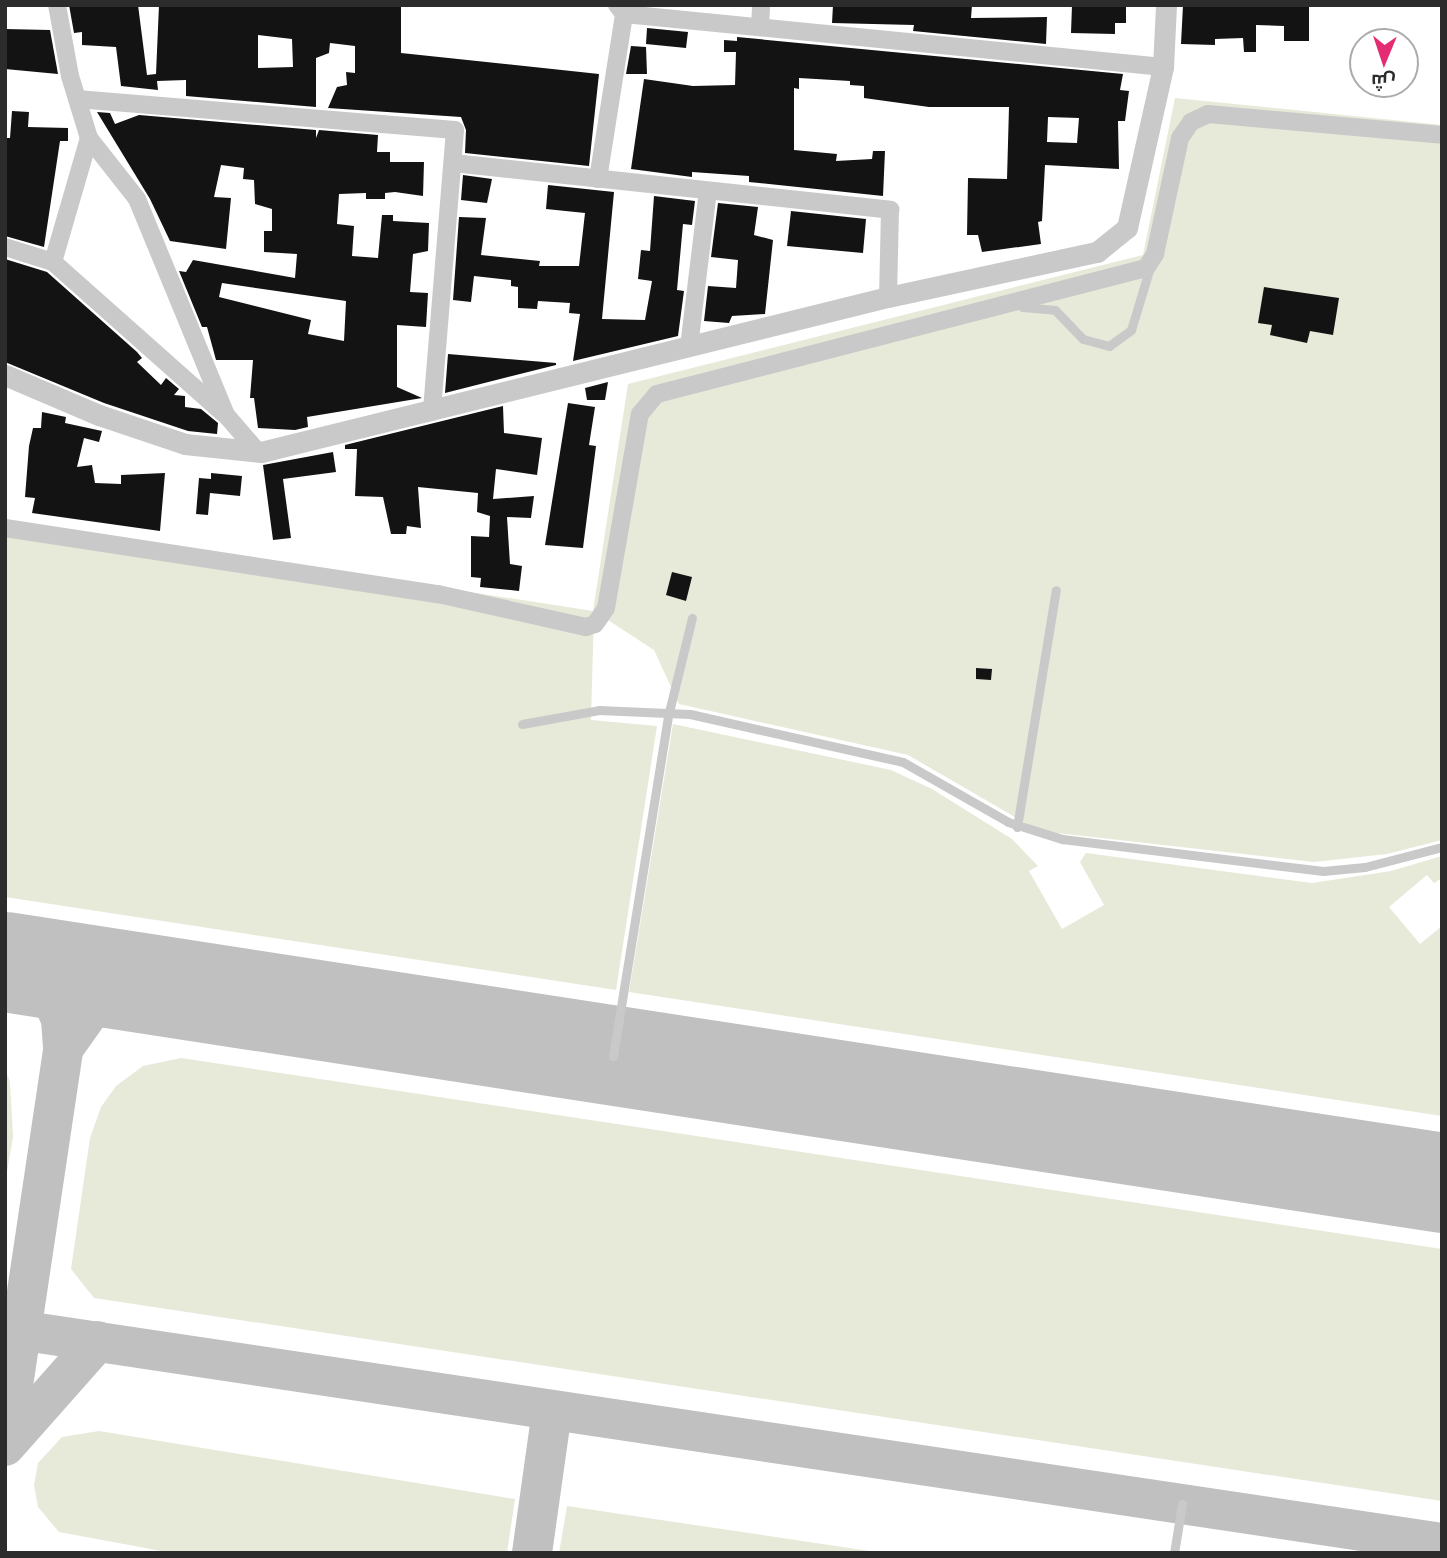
<!DOCTYPE html>
<html>
<head>
<meta charset="utf-8">
<style>
  body { margin:0 }
  #map { position:relative; width:1447px; height:1558px; overflow:hidden; background:#fff; font-family:"PT Sans Narrow",Cairo,sans-serif }
  div>[style] { position:absolute }
  [style*='--x'] { left:calc(var(--x)*1px); top:calc(var(--y)*1px); width:calc(var(--w)*1px); rotate:calc(var(--a)*1deg) }
  .green>* { inset:0; background:#e7ead9 }
  .taxiway>* { height:40px; margin:-20px; padding:0 20px; transform-origin:20px; border-radius:20px; background:#c0c0c0 }
  .runway>* { height:100px; margin:-50px; padding:0 50px; transform-origin:50px; border-radius:50px; background:#c0c0c0 }
  .building>* { inset:0; background:#131313 }
  .service>* { height:9px; margin:-4.5px; padding:0 4.5px; transform-origin:4.5px; border-radius:4.5px; background:#c9c9c9 }
  .minor>* { height:18px; margin:-9px; padding:0 9px; transform-origin:9px; border-radius:9px; background:#c9c9c9 }
  .tertiary>* { height:21px; margin:-10.5px; padding:0 10.5px; transform-origin:10.5px; border-radius:10.5px; background:#c9c9c9 }
  span { translate:-50% -50%; white-space:nowrap; text-align:center; line-height:1.15; -webkit-text-stroke:7px #fff; paint-order:stroke }
  .frame { position:absolute; inset:0; border:7px solid #2c2c2c; pointer-events:none }
  .north { position:absolute; left:1349px; top:28px; width:70px; height:70px; box-sizing:border-box; background:#fff; border:2px solid #ababab; border-radius:50%; rotate:182deg; font-size:19px; font-weight:700; line-height:28px; text-align:center; color:#2c2c2c }
  .north::after { content:''; display:block; margin:auto; width:24px; height:32px; background:#e42c72; clip-path:polygon(50% 0,100% 100%,50% 72%,0 100%) }
</style>
</head>
<body>
<div id="map">
  <div class="green">
    <div style="clip-path:polygon(1175px 98px,1442px 125px,1442px 840px,1387px 854px,1314px 862px,1039px 831px,908px 755px,679px 704px,654px 650px,594px 611px,591px 720px,657px 726px,616px 990px,5px 897px,5px 520px,593px 611px,628px 384px,1143px 255px)"></div>
    <div style="clip-path:polygon(673px 724px,891px 770px,932px 789px,1012px 839px,1038px 866px,1029px 871px,1062px 929px,1104px 905px,1080px 862px,1086px 853px,1312px 883px,1391px 871px,1442px 856px,1442px 878px,1434px 883px,1427px 875px,1389px 907px,1420px 944px,1442px 926px,1442px 1116px,629px 992px)"></div>
    <div style="clip-path:polygon(181px 1058px,1442px 1249px,1442px 1501px,94px 1298px,71px 1269px,90px 1138px,101px 1107px,116px 1086px,143px 1066px)"></div>
    <div style="clip-path:polygon(5px 1069px,10px 1082px,13px 1137px,5px 1183px)"></div>
    <div style="clip-path:polygon(99px 1431px,515px 1499px,507px 1553px,172px 1553px,59px 1532px,38px 1507px,34px 1485px,38px 1463px,62px 1437px)"></div>
    <div style="clip-path:polygon(567px 1506px,883px 1553px,559px 1553px)"></div>
  </div>
  <div class="taxiway">
    <div style="--x:18;--y:964;--w:51;--a:46.6"></div>
    <div style="--x:53;--y:1001;--w:20;--a:66"></div>
    <div style="--x:61;--y:1019;--w:30;--a:86"></div>
    <div style="--x:5;--y:1328;--w:1453;--a:8.51"></div>
    <div style="--x:5;--y:1439;--w:394;--a:-81.5"></div>
    <div style="--x:63;--y:1049;--w:54;--a:-54.8"></div>
    <div style="--x:94;--y:1005;--w:52;--a:-25.1"></div>
    <div style="--x:5;--y:1446;--w:140;--a:-48.5"></div>
    <div style="--x:532;--y:1553;--w:144;--a:-82"></div>
  </div>
  <div class="runway">
    <div style="--x:5;--y:962;--w:1454;--a:8.74"></div>
  </div>
  <div class="building">
    <div style="clip-path:polygon(evenodd,69px 5px,138px 5px,147px 75px,156px 74px,159px 5px,401px 5px,401px 53px,599px 74px,589px 166px,465px 153px,466px 130px,461px 117px,328px 108px,337px 87px,347px 85px,346px 72px,355px 73px,355px 46px,330px 43px,329px 53px,316px 58px,316px 107px,186px 96px,186px 80px,157px 81px,158px 90px,121px 86px,116px 47px,82px 45px,82px 32px,74px 33px,69px 5px,258px 35px,292px 39px,293px 67px,258px 68px,258px 35px)"></div>
    <div style="clip-path:polygon(833px 5px,972px 5px,971px 18px,1047px 17px,1046px 44px,913px 31px,914px 25px,832px 23px)"></div>
    <div style="clip-path:polygon(1072px 5px,1126px 5px,1126px 23px,1115px 23px,1115px 34px,1071px 33px)"></div>
    <div style="clip-path:polygon(1183px 5px,1309px 5px,1309px 41px,1284px 41px,1284px 26px,1256px 25px,1256px 52px,1244px 52px,1243px 38px,1215px 39px,1215px 45px,1181px 44px)"></div>
    <div style="clip-path:polygon(647px 28px,688px 32px,686px 48px,646px 44px)"></div>
    <div style="clip-path:polygon(5px 29px,50px 30px,58px 74px,5px 69px)"></div>
    <div style="clip-path:polygon(evenodd,737px 37px,1123px 74px,1120px 90px,1129px 91px,1125px 121px,1118px 121px,1119px 169px,1045px 165px,1042px 221px,1038px 222px,1041px 244px,982px 252px,978px 235px,967px 235px,968px 178px,1007px 179px,1009px 107px,929px 107px,864px 98px,864px 86px,850px 85px,850px 81px,799px 78px,799px 89px,794px 88px,794px 150px,837px 154px,836px 161px,872px 159px,873px 151px,885px 151px,883px 196px,749px 182px,749px 176px,692px 172px,692px 177px,631px 169px,644px 79px,693px 86px,735px 85px,736px 52px,724px 52px,724px 40px,737px 41px,737px 37px,1048px 117px,1079px 118px,1077px 143px,1047px 142px,1048px 117px)"></div>
    <div style="clip-path:polygon(631px 46px,646px 47px,647px 74px,626px 74px)"></div>
    <div style="clip-path:polygon(12px 111px,29px 112px,28px 127px,68px 128px,68px 141px,60px 141px,44px 247px,5px 236px,5px 138px,10px 138px)"></div>
    <div style="clip-path:polygon(evenodd,97px 112px,110px 113px,115px 124px,139px 115px,316px 130px,316px 138px,319px 130px,378px 135px,377px 152px,390px 152px,390px 162px,424px 162px,423px 196px,395px 192px,385px 193px,385px 199px,366px 199px,366px 193px,339px 194px,337px 224px,354px 226px,352px 256px,378px 258px,382px 215px,393px 215px,393px 221px,429px 223px,428px 251px,413px 254px,410px 292px,428px 293px,426px 327px,397px 325px,397px 387px,422px 398px,307px 417px,308px 427px,295px 430px,258px 428px,254px 398px,250px 398px,253px 360px,216px 360px,207px 327px,202px 327px,179px 271px,186px 272px,193px 260px,295px 278px,297px 254px,264px 252px,264px 231px,272px 231px,272px 209px,255px 204px,254px 180px,243px 179px,244px 168px,221px 165px,214px 197px,231px 198px,226px 249px,170px 241px,150px 199px,97px 112px,222px 283px,346px 301px,344px 341px,308px 334px,311px 320px,219px 297px,222px 283px)"></div>
    <div style="clip-path:polygon(463px 175px,492px 179px,487px 203px,461px 200px)"></div>
    <div style="clip-path:polygon(548px 185px,614px 192px,602px 319px,645px 320px,652px 281px,638px 279px,641px 250px,650px 251px,654px 196px,695px 201px,692px 225px,683px 224px,677px 290px,684px 291px,678px 336px,573px 361px,580px 314px,569px 313px,570px 303px,538px 301px,537px 309px,518px 308px,518px 287px,511px 286px,511px 280px,474px 276px,471px 302px,453px 300px,459px 217px,486px 218px,481px 255px,540px 261px,539px 266px,579px 266px,585px 213px,546px 209px)"></div>
    <div style="clip-path:polygon(718px 203px,758px 207px,754px 235px,773px 240px,765px 314px,732px 316px,729px 323px,704px 321px,708px 286px,736px 288px,738px 260px,711px 257px)"></div>
    <div style="clip-path:polygon(791px 211px,866px 219px,863px 253px,787px 246px)"></div>
    <div style="clip-path:polygon(5px 259px,47px 272px,137px 352px,142px 358px,137px 362px,161px 385px,166px 378px,179px 389px,174px 395px,185px 396px,185px 407px,201px 409px,218px 423px,217px 434px,188px 431px,104px 403px,5px 362px)"></div>
    <div style="clip-path:polygon(1264px 287px,1339px 298px,1333px 335px,1310px 331px,1307px 343px,1270px 335px,1272px 325px,1258px 323px)"></div>
    <div style="clip-path:polygon(448px 354px,556px 363px,556px 365px,445px 393px)"></div>
    <div style="clip-path:polygon(608px 382px,605px 400px,587px 400px,585px 388px)"></div>
    <div style="clip-path:polygon(568px 403px,595px 407px,589px 445px,596px 446px,583px 548px,545px 545px)"></div>
    <div style="clip-path:polygon(503px 406px,504px 433px,542px 438px,537px 475px,496px 469px,493px 499px,534px 496px,531px 518px,507px 517px,510px 564px,522px 566px,519px 591px,480px 587px,481px 578px,471px 577px,471px 536px,489px 537px,490px 516px,477px 512px,478px 493px,418px 487px,421px 528px,407px 526px,406px 534px,391px 534px,383px 497px,355px 496px,357px 449px,345px 449px,345px 445px)"></div>
    <div style="clip-path:polygon(42px 412px,66px 417px,65px 423px,102px 431px,99px 442px,84px 438px,77px 467px,92px 465px,95px 483px,121px 484px,121px 475px,165px 473px,160px 531px,32px 513px,35px 498px,25px 497px,29px 446px,33px 428px,41px 428px)"></div>
    <div style="clip-path:polygon(333px 452px,336px 472px,283px 479px,291px 538px,273px 540px,263px 465px)"></div>
    <div style="clip-path:polygon(211px 473px,242px 476px,240px 496px,210px 493px,208px 515px,196px 514px,199px 478px,211px 479px)"></div>
    <div style="clip-path:polygon(672px 572px,692px 577px,686px 601px,666px 595px)"></div>
    <div style="clip-path:polygon(976px 668px,992px 669px,991px 680px,976px 679px)"></div>
  </div>
  <div class="service">
    <div style="--x:1022;--y:307;--w:33;--a:5"></div>
    <div style="--x:1055;--y:310;--w:40;--a:46"></div>
    <div style="--x:1083;--y:339;--w:27;--a:15"></div>
    <div style="--x:1109;--y:346;--w:27;--a:-36"></div>
    <div style="--x:1131;--y:330;--w:66;--a:-73.2"></div>
    <div style="--x:522;--y:724;--w:78;--a:-10.3"></div>
    <div style="--x:599;--y:710;--w:91;--a:2.5"></div>
    <div style="--x:690;--y:714;--w:218;--a:12.7"></div>
    <div style="--x:903;--y:762;--w:121;--a:29.7"></div>
    <div style="--x:1008;--y:822;--w:57;--a:17.5"></div>
    <div style="--x:1062;--y:839;--w:263;--a:7"></div>
    <div style="--x:1323;--y:871;--w:42;--a:-5.4"></div>
    <div style="--x:1365;--y:867;--w:80;--a:-14.6"></div>
    <div style="--x:1017;--y:827;--w:240;--a:-80.7"></div>
    <div style="--x:613;--y:1056;--w:349;--a:-80.8"></div>
    <div style="--x:669;--y:712;--w:97;--a:-76.3"></div>
    <div style="--x:1174;--y:1553;--w:50;--a:-80.7"></div>
  </div>
  <div class="minor">
    <div style="--x:57;--y:5;--w:72;--a:79.6"></div>
    <div style="--x:70;--y:76;--w:65;--a:73"></div>
    <div style="--x:89;--y:138;--w:78;--a:51.8"></div>
    <div style="--x:137;--y:199;--w:234;--a:67.6"></div>
    <div style="--x:226;--y:415;--w:49;--a:49.1"></div>
    <div style="--x:617;--y:5;--w:11;--a:52"></div>
    <div style="--x:624;--y:14;--w:542;--a:5.62"></div>
    <div style="--x:760;--y:27;--w:22;--a:-87"></div>
    <div style="--x:77;--y:99;--w:379;--a:4.7"></div>
    <div style="--x:455;--y:130;--w:283;--a:94.7"></div>
    <div style="--x:453;--y:163;--w:440;--a:6.1"></div>
    <div style="--x:890;--y:210;--w:87;--a:91.3"></div>
    <div style="--x:598;--y:179;--w:167;--a:-81"></div>
    <div style="--x:5;--y:247;--w:50;--a:17.4"></div>
    <div style="--x:53;--y:262;--w:227;--a:41.6"></div>
    <div style="--x:53;--y:262;--w:129;--a:-73.8"></div>
    <div style="--x:689;--y:347;--w:157;--a:-83.1"></div>
    <div style="--x:5;--y:528;--w:438;--a:8.7"></div>
    <div style="--x:438;--y:594;--w:152;--a:12.6"></div>
    <div style="--x:586;--y:627;--w:9;--a:-18"></div>
    <div style="--x:595;--y:624;--w:19;--a:-55"></div>
    <div style="--x:606;--y:608;--w:197;--a:-80.1"></div>
    <div style="--x:640;--y:414;--w:26;--a:-50"></div>
    <div style="--x:657;--y:394;--w:505;--a:-14.45"></div>
    <div style="--x:1146;--y:268;--w:17;--a:-57"></div>
    <div style="--x:1155;--y:254;--w:119;--a:-77.8"></div>
    <div style="--x:1180;--y:138;--w:19;--a:-55"></div>
    <div style="--x:1191;--y:122;--w:19;--a:-25"></div>
    <div style="--x:1208;--y:114;--w:235;--a:5.1"></div>
  </div>
  <div class="tertiary">
    <div style="--x:5;--y:375;--w:102;--a:23.1"></div>
    <div style="--x:99;--y:415;--w:91;--a:18.6"></div>
    <div style="--x:185;--y:444;--w:76;--a:6"></div>
    <div style="--x:261;--y:452;--w:646;--a:-13.89"></div>
    <div style="--x:888;--y:297;--w:214;--a:-12.2"></div>
    <div style="--x:1097;--y:252;--w:38;--a:-39"></div>
    <div style="--x:1127;--y:228;--w:165;--a:-77.4"></div>
    <div style="--x:1163;--y:67;--w:62;--a:-87.2"></div>
  </div>
  <div class="frame"></div>
  <div class="north">ش</div>
</div>
</body>
</html>
